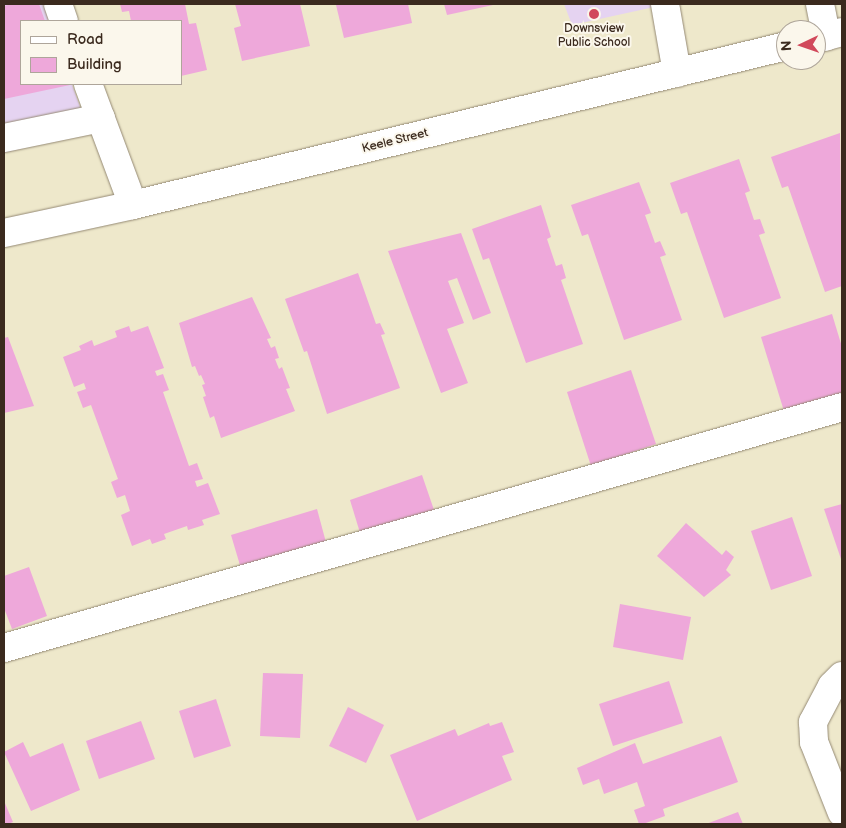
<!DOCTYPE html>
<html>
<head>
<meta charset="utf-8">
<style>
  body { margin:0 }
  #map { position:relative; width:846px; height:828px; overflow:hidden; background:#eee8cb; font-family:"Balsamiq Sans",sans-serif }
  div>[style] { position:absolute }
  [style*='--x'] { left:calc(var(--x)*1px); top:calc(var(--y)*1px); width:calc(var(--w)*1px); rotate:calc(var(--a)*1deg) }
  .built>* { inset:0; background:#e5d3f1 }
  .building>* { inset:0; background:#eea8da }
  .roads { filter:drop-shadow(0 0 1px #948974) drop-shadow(0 0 1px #948974) }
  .minor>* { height:28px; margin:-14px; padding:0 14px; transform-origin:14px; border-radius:14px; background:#fff }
  .major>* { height:28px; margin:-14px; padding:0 14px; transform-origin:14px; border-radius:14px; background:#fff }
  .dots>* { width:14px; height:14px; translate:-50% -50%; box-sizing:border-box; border:2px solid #fbf7ec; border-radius:50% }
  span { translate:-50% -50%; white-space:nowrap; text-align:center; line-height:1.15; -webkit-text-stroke:4px #fbf7ec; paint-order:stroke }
  .poi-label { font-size:12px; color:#3b2a1e }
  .street-label { font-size:12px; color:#3b2a1e }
  .frame { position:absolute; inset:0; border:5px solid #3b2a1e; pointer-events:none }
  .legend { position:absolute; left:20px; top:20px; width:162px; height:65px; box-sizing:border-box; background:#fbf7ec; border:1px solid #aea59a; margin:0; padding:6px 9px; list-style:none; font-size:15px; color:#3b2a1e }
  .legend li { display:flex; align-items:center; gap:10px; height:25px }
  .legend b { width:25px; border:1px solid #aea59a }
  .north { position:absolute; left:776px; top:20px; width:50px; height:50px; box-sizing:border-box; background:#fbf7ec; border:1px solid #aea59a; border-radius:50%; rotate:267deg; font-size:14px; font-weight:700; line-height:20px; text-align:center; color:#3b2a1e }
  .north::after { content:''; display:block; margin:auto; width:18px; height:22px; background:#d1495b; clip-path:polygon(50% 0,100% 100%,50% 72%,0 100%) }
</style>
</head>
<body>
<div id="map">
  <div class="built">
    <div style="clip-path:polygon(4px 4px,43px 4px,49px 21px,21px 21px,21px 84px,72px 84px,89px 132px,4px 153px)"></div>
    <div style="clip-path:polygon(564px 4px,668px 4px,572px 25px)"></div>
  </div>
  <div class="building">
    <div style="clip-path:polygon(12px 4px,39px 4px,45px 21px,21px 21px,21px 84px,70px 85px,4px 99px,4px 6px)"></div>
    <div style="clip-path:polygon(120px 4px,185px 4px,189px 24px,196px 23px,207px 70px,181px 76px,181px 21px,131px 21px,129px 11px,122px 12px)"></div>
    <div style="clip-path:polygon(235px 4px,300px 4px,310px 46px,242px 61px,234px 28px,241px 26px)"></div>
    <div style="clip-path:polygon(408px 4px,412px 23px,344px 38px,336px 5px)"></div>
    <div style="clip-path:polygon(444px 4px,493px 4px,493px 5px,447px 15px)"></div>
    <div style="clip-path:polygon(840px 133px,842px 286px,825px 292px,788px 186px,782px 188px,771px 157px)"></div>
    <div style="clip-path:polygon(739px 159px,750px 191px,745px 193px,754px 220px,760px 219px,765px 233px,759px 235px,781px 298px,724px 318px,687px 212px,681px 214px,670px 183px)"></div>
    <div style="clip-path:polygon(639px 182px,651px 213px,645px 215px,655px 243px,660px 241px,666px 255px,660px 257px,682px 320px,624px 340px,588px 234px,582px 236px,571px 205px)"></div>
    <div style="clip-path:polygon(541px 205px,551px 237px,547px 239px,556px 266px,562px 264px,566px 278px,561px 280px,583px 344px,526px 363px,489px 258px,483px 260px,472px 229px)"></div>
    <div style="clip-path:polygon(461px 233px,491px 313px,473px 320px,457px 278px,448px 281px,464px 323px,447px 329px,468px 383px,441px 393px,388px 251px)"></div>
    <div style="clip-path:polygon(358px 273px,376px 324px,380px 323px,385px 334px,381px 335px,400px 388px,327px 414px,307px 351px,304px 352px,285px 299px)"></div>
    <div style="clip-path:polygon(252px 297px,271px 338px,267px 339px,271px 348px,275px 346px,279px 358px,275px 359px,279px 369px,282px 367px,290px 388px,286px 389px,295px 411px,221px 438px,214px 416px,210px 418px,203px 397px,206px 396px,202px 385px,205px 384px,201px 375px,199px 376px,195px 366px,192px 367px,179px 323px)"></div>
    <div style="clip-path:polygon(832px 314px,842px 347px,842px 393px,784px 411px,761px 337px)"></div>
    <div style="clip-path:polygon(129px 326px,131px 332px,148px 326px,164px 368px,155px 371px,157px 376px,163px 374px,169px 390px,163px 392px,189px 466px,197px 463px,203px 479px,195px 481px,197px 487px,208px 483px,220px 514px,202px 520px,204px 525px,188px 530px,187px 526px,164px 534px,166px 539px,152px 544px,150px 539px,132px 546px,121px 515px,130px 511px,125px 495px,117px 498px,111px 482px,118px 479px,91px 405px,83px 408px,77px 392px,86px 389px,84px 383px,74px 387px,63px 357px,81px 350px,79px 346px,92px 340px,94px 346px,117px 337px,115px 331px)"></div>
    <div style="clip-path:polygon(8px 337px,34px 406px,4px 413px,4px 338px)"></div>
    <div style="clip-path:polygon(631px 370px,656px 444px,591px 466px,567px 392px)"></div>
    <div style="clip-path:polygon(422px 475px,434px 510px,361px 536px,350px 500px)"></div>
    <div style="clip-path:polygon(842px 504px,842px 562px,824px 509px)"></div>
    <div style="clip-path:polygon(317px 509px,327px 546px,242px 572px,231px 535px)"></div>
    <div style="clip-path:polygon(792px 517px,812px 576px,771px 590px,751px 531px)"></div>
    <div style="clip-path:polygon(686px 523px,722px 555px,726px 550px,734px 557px,726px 570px,731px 575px,704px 597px,657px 556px)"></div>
    <div style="clip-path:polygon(29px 567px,47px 616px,12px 629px,4px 608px,4px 576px)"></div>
    <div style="clip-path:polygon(620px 604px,691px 617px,683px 660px,613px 647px)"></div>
    <div style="clip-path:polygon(263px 673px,303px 674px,300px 738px,260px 736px)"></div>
    <div style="clip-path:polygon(669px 681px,683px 723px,613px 746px,599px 704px)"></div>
    <div style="clip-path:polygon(216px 699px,231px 746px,194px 758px,179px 711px)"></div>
    <div style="clip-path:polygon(348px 707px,384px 725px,366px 763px,329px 746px)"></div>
    <div style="clip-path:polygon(141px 721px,155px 759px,99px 779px,86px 741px)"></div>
    <div style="clip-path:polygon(502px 722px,514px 752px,502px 756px,512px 780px,417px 821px,390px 755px,455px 729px,458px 736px,489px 723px,490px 726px)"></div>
    <div style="clip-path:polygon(721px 736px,738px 782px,663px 809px,665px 816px,643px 824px,639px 824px,634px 810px,645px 806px,637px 782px,604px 794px,599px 779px,583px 785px,577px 768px,635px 743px,643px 764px)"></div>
    <div style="clip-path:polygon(23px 742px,30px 757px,63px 743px,80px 790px,31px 811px,4px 752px)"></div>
    <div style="clip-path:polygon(4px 801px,13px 822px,8px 824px,4px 824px)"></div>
    <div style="clip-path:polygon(738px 812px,743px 824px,706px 824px)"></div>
  </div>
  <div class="roads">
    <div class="minor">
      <div style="--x:58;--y:4;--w:18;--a:71"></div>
      <div style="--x:665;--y:4;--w:70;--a:80.1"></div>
      <div style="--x:820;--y:4;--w:33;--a:79"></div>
      <div style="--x:88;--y:84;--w:129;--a:69.6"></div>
      <div style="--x:4;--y:138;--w:99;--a:-11.7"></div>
      <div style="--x:4;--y:648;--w:872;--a:-16.04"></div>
      <div style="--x:842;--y:676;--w:14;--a:135"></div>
      <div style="--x:832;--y:686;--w:41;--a:117.8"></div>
      <div style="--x:813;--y:722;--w:20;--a:87"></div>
      <div style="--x:814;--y:742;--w:76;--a:68.5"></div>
    </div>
    <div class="major">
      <div style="--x:816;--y:39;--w:27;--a:-15"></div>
      <div style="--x:4;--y:233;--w:132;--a:-12.2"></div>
      <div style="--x:133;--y:205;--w:672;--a:-13.68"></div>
    </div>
  </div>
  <div class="dots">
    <div style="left:594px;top:14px;background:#d1495b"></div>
  </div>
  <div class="poi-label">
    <span style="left:594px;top:36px">Downsview<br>Public School</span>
  </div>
  <div class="street-label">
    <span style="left:395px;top:141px;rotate:-14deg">Keele Street</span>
  </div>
  <div class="frame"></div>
  <ul class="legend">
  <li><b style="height:6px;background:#fff"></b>Road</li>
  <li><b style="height:14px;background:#eea8da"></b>Building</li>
  </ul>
  <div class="north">N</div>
</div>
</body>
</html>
